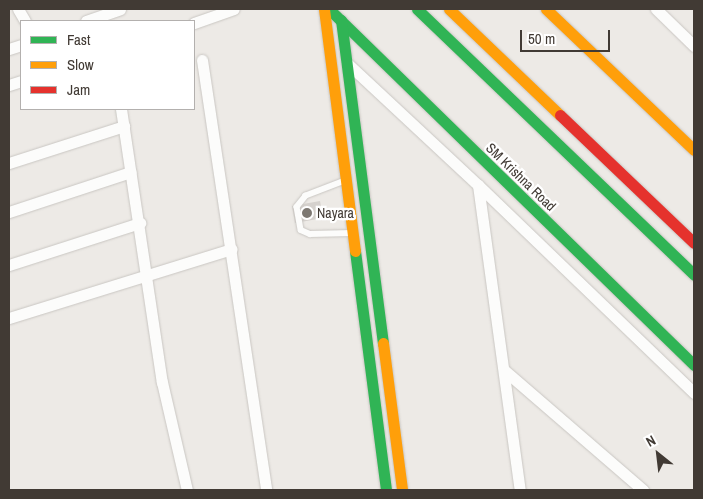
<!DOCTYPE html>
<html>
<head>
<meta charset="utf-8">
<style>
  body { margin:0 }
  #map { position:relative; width:703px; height:499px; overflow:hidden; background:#edeae6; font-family:"Archivo Narrow",sans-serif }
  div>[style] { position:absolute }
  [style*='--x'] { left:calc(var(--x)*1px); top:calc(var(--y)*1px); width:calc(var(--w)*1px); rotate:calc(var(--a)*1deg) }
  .building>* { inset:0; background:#d5d1cd }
  .roads { filter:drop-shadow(0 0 1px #c9c6c2) drop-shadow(0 0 1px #c9c6c2) }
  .lane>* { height:5.5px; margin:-2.75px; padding:0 2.75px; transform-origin:2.75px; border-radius:2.75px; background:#fcfcfb }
  .street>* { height:11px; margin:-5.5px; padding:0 5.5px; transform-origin:5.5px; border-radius:5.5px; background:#fcfcfb }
  .fast>* { height:11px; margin:-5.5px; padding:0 5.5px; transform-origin:5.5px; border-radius:5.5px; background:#30b455 }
  .slow>* { height:11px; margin:-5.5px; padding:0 5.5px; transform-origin:5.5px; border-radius:5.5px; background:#ff9f0a }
  .jam>* { height:11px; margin:-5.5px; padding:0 5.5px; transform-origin:5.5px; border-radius:5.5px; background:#e5322d }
  .dots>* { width:14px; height:14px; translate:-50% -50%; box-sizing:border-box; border:2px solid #fff; border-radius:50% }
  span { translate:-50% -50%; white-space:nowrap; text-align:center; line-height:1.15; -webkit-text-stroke:4.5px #fff; paint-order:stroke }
  .street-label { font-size:14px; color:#413a34 }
  .poi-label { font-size:14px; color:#413a34 }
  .left { translate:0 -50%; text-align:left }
  .frame { position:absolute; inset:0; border:10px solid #413a34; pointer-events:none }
  .legend { position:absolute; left:20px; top:20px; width:175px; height:90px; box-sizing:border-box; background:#fff; border:1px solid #b3b0ae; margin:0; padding:6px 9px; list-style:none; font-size:15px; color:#413a34 }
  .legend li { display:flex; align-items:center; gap:10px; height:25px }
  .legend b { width:25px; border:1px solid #b3b0ae }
  .north { position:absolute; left:633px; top:429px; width:50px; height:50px; -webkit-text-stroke:4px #fff; paint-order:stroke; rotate:331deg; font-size:14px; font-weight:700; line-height:20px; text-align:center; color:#413a34 }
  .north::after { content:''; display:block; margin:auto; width:18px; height:22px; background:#413a34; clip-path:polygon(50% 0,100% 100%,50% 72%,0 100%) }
  .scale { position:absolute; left:520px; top:30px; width:90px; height:22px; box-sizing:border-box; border:2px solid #413a34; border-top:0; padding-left:6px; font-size:15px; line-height:18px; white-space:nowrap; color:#413a34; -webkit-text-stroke:4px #fff; paint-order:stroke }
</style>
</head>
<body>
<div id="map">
  <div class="building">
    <div style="clip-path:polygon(320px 201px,323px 218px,295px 223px,292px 206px)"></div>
  </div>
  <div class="roads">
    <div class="lane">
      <div style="--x:345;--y:181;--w:42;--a:159"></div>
      <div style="--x:306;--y:196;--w:14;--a:129"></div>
      <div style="--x:297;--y:207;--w:23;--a:80"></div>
      <div style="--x:301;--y:230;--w:10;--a:24"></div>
      <div style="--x:310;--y:234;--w:42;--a:-1.4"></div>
    </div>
    <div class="street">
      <div style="--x:18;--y:9;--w:14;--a:60"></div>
      <div style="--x:656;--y:9;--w:53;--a:44.2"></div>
      <div style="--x:86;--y:21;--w:36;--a:-19"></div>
      <div style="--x:194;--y:23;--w:42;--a:-19.3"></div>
      <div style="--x:9;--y:49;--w:13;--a:-18"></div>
      <div style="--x:202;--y:60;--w:435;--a:81.5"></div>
      <div style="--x:347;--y:63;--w:179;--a:43"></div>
      <div style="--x:478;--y:185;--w:308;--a:82.2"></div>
      <div style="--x:9;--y:85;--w:13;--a:-18"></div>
      <div style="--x:121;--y:109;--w:276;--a:81.5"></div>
      <div style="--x:162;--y:382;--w:111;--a:77"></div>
      <div style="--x:9;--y:163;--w:121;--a:-17.8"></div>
      <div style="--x:478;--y:185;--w:300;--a:43.9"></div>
      <div style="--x:9;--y:212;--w:128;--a:-18.2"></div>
      <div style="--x:9;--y:265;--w:138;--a:-17.8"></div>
      <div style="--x:9;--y:318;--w:233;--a:-17.2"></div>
      <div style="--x:504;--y:370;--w:184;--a:40.8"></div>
    </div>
    <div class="fast">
      <div style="--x:329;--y:9;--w:510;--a:44.28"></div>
      <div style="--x:417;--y:9;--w:384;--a:43.8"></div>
      <div style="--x:341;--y:20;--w:326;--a:82.6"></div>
      <div style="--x:355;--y:251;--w:241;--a:82.6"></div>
    </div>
    <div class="slow">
      <div style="--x:324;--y:9;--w:244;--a:82.7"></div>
      <div style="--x:449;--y:9;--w:153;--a:43.7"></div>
      <div style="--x:546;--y:9;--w:204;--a:43.6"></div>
      <div style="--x:383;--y:343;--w:148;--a:82.6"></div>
    </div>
    <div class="jam">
      <div style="--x:560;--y:115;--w:185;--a:43.7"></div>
    </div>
  </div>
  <div class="dots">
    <div style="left:307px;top:213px;background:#7d7872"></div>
  </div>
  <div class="street-label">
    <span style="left:521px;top:177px;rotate:44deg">SM Krishna Road</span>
  </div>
  <div class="poi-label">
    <span class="left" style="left:317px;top:213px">Nayara</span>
  </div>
  <div class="frame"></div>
  <ul class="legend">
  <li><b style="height:6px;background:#30b455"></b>Fast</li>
  <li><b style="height:6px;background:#ff9f0a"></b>Slow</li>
  <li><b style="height:6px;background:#e5322d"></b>Jam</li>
  </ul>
  <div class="north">N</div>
  <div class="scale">50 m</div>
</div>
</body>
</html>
